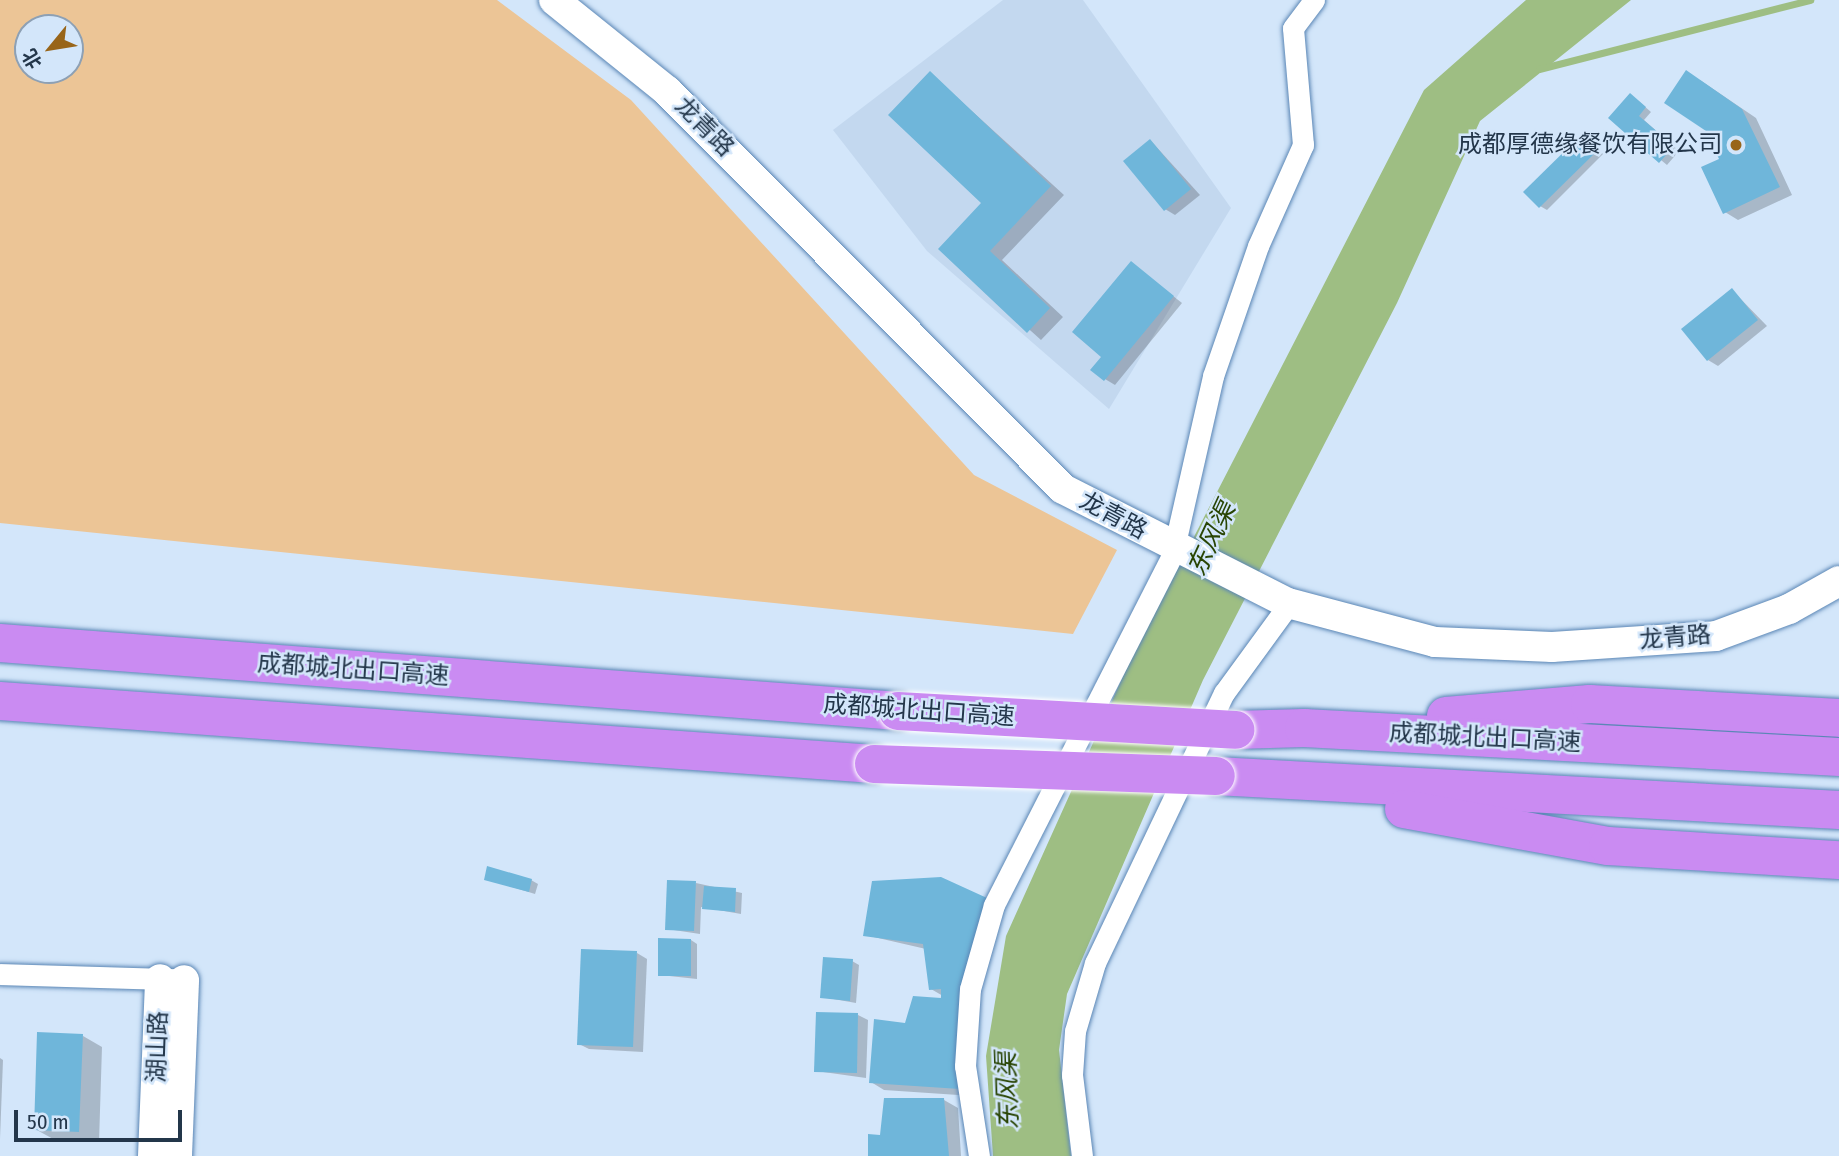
<!DOCTYPE html>
<html>
<head>
<meta charset="utf-8">
<style>
  body { margin:0 }
  #map { position:relative; width:1839px; height:1156px; overflow:hidden; background:#d3e6fa; font-family:"Fira Sans Condensed","Noto Sans SC",sans-serif }
  div>[style] { position:absolute }
  [style*='--x'] { left:calc(var(--x)*1px); top:calc(var(--y)*1px); width:calc(var(--w)*1px); rotate:calc(var(--a)*1deg) }
  .built>* { inset:0; background:#c3d8ef }
  .green>* { inset:0; background:#ecc596 }
  .water>* { inset:0; background:#9ebe83 }
  .shadow>* { inset:0; background:#0003 }
  .stream>* { height:7px; margin:-3.5px; padding:0 3.5px; transform-origin:3.5px; border-radius:3.5px; background:#9ebe83 }
  .building>* { inset:0; background:#6fb6da }
  .roads { filter:drop-shadow(0 0 2px #5a86b5) drop-shadow(0 0 2px #5a86b5) }
  .street>* { height:21px; margin:-10.5px; padding:0 10.5px; transform-origin:10.5px; border-radius:10.5px; background:#fff }
  .secondary>* { height:30px; margin:-15px; padding:0 15px; transform-origin:15px; border-radius:15px; background:#fff }
  .highway>* { height:38px; margin:-19px; padding:0 19px; transform-origin:19px; border-radius:19px; background:#ca8bf2 }
  .bridges { filter:drop-shadow(0 0 2px #fff) drop-shadow(0 0 2px #fff) }
  .highway-bridge>* { height:38px; margin:-19px; padding:0 19px; transform-origin:19px; border-radius:19px; background:#ca8bf2 }
  .dots>* { width:19px; height:19px; translate:-50% -50%; box-sizing:border-box; border:4px solid #d3e6fa; border-radius:50% }
  span { translate:-50% -50%; white-space:nowrap; text-align:center; line-height:1.15; -webkit-text-stroke:5px #d3e6fa; paint-order:stroke }
  .street-label { font-size:24px; color:#23364a }
  .poi-label { font-size:24px; color:#23364a }
  .right { translate:-100% -50%; text-align:right }
  .water-label { font-size:26px; color:#294504; font-style:italic }
  .north { position:absolute; left:14px; top:14px; width:70px; height:70px; box-sizing:border-box; background:#d3e6fa; border:2px solid #8da0b4; border-radius:50%; rotate:240deg; font-size:19px; font-weight:700; line-height:28px; text-align:center; color:#23364a }
  .north::after { content:''; display:block; margin:auto; width:24px; height:32px; background:#986519; clip-path:polygon(50% 0,100% 100%,50% 72%,0 100%) }
  .scale { position:absolute; left:14px; top:1110px; width:168px; height:32px; box-sizing:border-box; border:4px solid #23364a; border-top:0; padding-left:9px; font-size:21px; line-height:24px; white-space:nowrap; color:#23364a; -webkit-text-stroke:5px #d3e6fa; paint-order:stroke }
</style>
</head>
<body>
<div id="map">
  <div class="built">
    <div style="clip-path:polygon(1003px 0,1083px 0,1231px 208px,1109px 409px,927px 251px,833px 130px)"></div>
  </div>
  <div class="green">
    <div style="clip-path:polygon(evenodd,0 0,497px 0,631px 100px,974px 475px,1117px 550px,1073px 634px,0 523px,0 0,28px 28px,70px 28px,70px 70px,28px 70px,28px 28px)"></div>
  </div>
  <div class="water">
    <div style="clip-path:polygon(1526px 0,1631px 0,1480px 121px,1397px 303px,1203px 680px,1067px 994px,1059px 1050px,1071px 1156px,993px 1156px,986px 1056px,1006px 936px,1129px 663px,1424px 90px)"></div>
  </div>
  <div class="shadow">
    <div style="clip-path:polygon(930px 73px,1064px 195px,1002px 260px,1063px 317px,1041px 340px,940px 249px,984px 203px)"></div>
    <div style="clip-path:polygon(1700px 80px,1756px 118px,1792px 195px,1738px 220px,1725px 212px,1721px 160px)"></div>
    <div style="clip-path:polygon(1636px 99px,1651px 112px,1644px 120px,1679px 151px,1667px 165px,1610px 118px)"></div>
    <div style="clip-path:polygon(1582px 136px,1603px 154px,1547px 210px,1540px 206px)"></div>
    <div style="clip-path:polygon(1151px 141px,1200px 195px,1175px 215px,1165px 209px)"></div>
    <div style="clip-path:polygon(1131px 263px,1182px 303px,1115px 385px,1105px 379px,1104px 356px)"></div>
    <div style="clip-path:polygon(1732px 290px,1767px 326px,1718px 366px,1708px 360px)"></div>
    <div style="clip-path:polygon(486px 879px,531px 880px,538px 884px,535px 894px)"></div>
    <div style="clip-path:polygon(941px 879px,973px 1009px,973px 1096px,884px 1090px,871px 1082px,906px 1024px,943px 996px,931px 989px,926px 949px,865px 935px)"></div>
    <div style="clip-path:polygon(696px 883px,742px 893px,741px 914px,701px 907px,700px 934px,667px 929px)"></div>
    <div style="clip-path:polygon(691px 940px,697px 944px,697px 979px,660px 975px)"></div>
    <div style="clip-path:polygon(637px 953px,647px 959px,643px 1052px,589px 1049px,579px 1044px)"></div>
    <div style="clip-path:polygon(852px 961px,859px 965px,856px 1003px,822px 997px)"></div>
    <div style="clip-path:polygon(858px 1015px,868px 1020px,866px 1078px,816px 1071px)"></div>
    <div style="clip-path:polygon(83px 1036px,102px 1047px,99px 1142px,55px 1140px,35px 1129px)"></div>
    <div style="clip-path:polygon(0 1058px,3px 1060px,0 1139px)"></div>
    <div style="clip-path:polygon(944px 1100px,958px 1108px,961px 1156px,869px 1156px,882px 1136px)"></div>
  </div>
  <div class="stream">
    <div style="--x:1539;--y:69;--w:280;--a:-14.3"></div>
  </div>
  <div class="building">
    <div style="clip-path:polygon(1686px 70px,1742px 109px,1780px 187px,1723px 214px,1701px 167px,1719px 159px,1706px 131px,1664px 103px)"></div>
    <div style="clip-path:polygon(930px 71px,1051px 186px,990px 251px,1050px 308px,1027px 333px,938px 249px,981px 203px,888px 115px)"></div>
    <div style="clip-path:polygon(1630px 93px,1646px 107px,1639px 116px,1674px 146px,1659px 163px,1608px 118px)"></div>
    <div style="clip-path:polygon(1582px 134px,1598px 150px,1539px 208px,1523px 192px)"></div>
    <div style="clip-path:polygon(1150px 139px,1191px 189px,1164px 211px,1123px 161px)"></div>
    <div style="clip-path:polygon(1131px 261px,1174px 296px,1104px 381px,1090px 370px,1101px 357px,1072px 332px)"></div>
    <div style="clip-path:polygon(1732px 288px,1758px 320px,1707px 361px,1681px 329px)"></div>
    <div style="clip-path:polygon(487px 866px,532px 879px,529px 892px,484px 880px)"></div>
    <div style="clip-path:polygon(941px 877px,987px 898px,960px 1089px,869px 1083px,874px 1019px,905px 1023px,913px 996px,941px 998px,941px 989px,929px 990px,923px 944px,863px 936px,872px 881px)"></div>
    <div style="clip-path:polygon(667px 880px,696px 881px,694px 931px,665px 930px)"></div>
    <div style="clip-path:polygon(704px 886px,736px 888px,735px 912px,702px 909px)"></div>
    <div style="clip-path:polygon(658px 938px,691px 939px,691px 976px,658px 976px)"></div>
    <div style="clip-path:polygon(581px 949px,637px 951px,633px 1047px,577px 1045px)"></div>
    <div style="clip-path:polygon(823px 957px,853px 959px,850px 1001px,820px 998px)"></div>
    <div style="clip-path:polygon(816px 1012px,858px 1013px,857px 1073px,814px 1072px)"></div>
    <div style="clip-path:polygon(37px 1032px,83px 1034px,79px 1132px,34px 1130px)"></div>
    <div style="clip-path:polygon(884px 1098px,944px 1098px,949px 1156px,868px 1156px,868px 1134px,880px 1135px)"></div>
  </div>
  <div class="roads">
    <div class="street">
      <div style="--x:1174;--y:548;--w:176;--a:-77.2"></div>
      <div style="--x:1213;--y:376;--w:138;--a:-70.9"></div>
      <div style="--x:1258;--y:246;--w:111;--a:-66"></div>
      <div style="--x:1303;--y:145;--w:117;--a:-94.9"></div>
      <div style="--x:1293;--y:28;--w:35;--a:-53"></div>
      <div style="--x:0;--y:974;--w:173;--a:1.7"></div>
      <div style="--x:979;--y:1156;--w:91;--a:-98.8"></div>
      <div style="--x:965;--y:1066;--w:77;--a:-86.3"></div>
      <div style="--x:970;--y:989;--w:87;--a:-74.1"></div>
      <div style="--x:994;--y:905;--w:401;--a:-63"></div>
      <div style="--x:1082;--y:1156;--w:82;--a:-97"></div>
      <div style="--x:1072;--y:1075;--w:44;--a:-86.1"></div>
      <div style="--x:1075;--y:1031;--w:71;--a:-73.6"></div>
      <div style="--x:1095;--y:963;--w:299;--a:-64.5"></div>
      <div style="--x:1224;--y:693;--w:110;--a:-53.9"></div>
    </div>
    <div class="secondary">
      <div style="--x:554;--y:0;--w:145;--a:38.8"></div>
      <div style="--x:667;--y:91;--w:561;--a:45.14"></div>
      <div style="--x:1063;--y:489;--w:252;--a:26.9"></div>
      <div style="--x:1288;--y:603;--w:152;--a:14.9"></div>
      <div style="--x:1435;--y:642;--w:117;--a:2.4"></div>
      <div style="--x:1552;--y:647;--w:164;--a:-3.8"></div>
      <div style="--x:1716;--y:636;--w:78;--a:-20.3"></div>
      <div style="--x:1789;--y:609;--w:57;--a:-29.2"></div>
      <div style="--x:153;--y:1156;--w:177;--a:-87.7"></div>
      <div style="--x:177;--y:1156;--w:176;--a:-87.7"></div>
    </div>
    <div class="highway">
      <div style="--x:0;--y:643;--w:901;--a:4.33"></div>
      <div style="--x:0;--y:701;--w:876;--a:4.12"></div>
      <div style="--x:1446;--y:716;--w:144;--a:-4.8"></div>
      <div style="--x:1590;--y:704;--w:249;--a:3.2"></div>
      <div style="--x:1235;--y:730;--w:69;--a:-1.7"></div>
      <div style="--x:1304;--y:728;--w:536;--a:3.1"></div>
      <div style="--x:1216;--y:776;--w:624;--a:3.12"></div>
      <div style="--x:1404;--y:809;--w:207;--a:10.3"></div>
      <div style="--x:1608;--y:846;--w:231;--a:3.5"></div>
    </div>
  </div>
  <div class="bridges">
    <div class="highway-bridge">
      <div style="--x:898;--y:711;--w:338;--a:3.2"></div>
      <div style="--x:874;--y:764;--w:342;--a:2"></div>
    </div>
  </div>
  <div class="dots">
    <div style="left:1736px;top:145px;background:#986519"></div>
  </div>
  <div class="street-label">
    <span style="left:704px;top:127px;rotate:45deg">龙青路</span>
    <span style="left:1113px;top:516px;rotate:28deg">龙青路</span>
    <span style="left:1675px;top:638px;rotate:-5deg">龙青路</span>
    <span style="left:353px;top:670px;rotate:4deg">成都城北出口高速</span>
    <span style="left:919px;top:711px;rotate:4deg">成都城北出口高速</span>
    <span style="left:1485px;top:738px;rotate:3deg">成都城北出口高速</span>
    <span style="left:158px;top:1047px;rotate:-88deg">湖山路</span>
  </div>
  <div class="poi-label">
    <span class="right" style="left:1722px;top:145px">成都厚德缘餐饮有限公司</span>
  </div>
  <div class="water-label">
    <span style="left:1212px;top:539px;rotate:-65deg">东风渠</span>
    <span style="left:1008px;top:1091px;rotate:-92deg">东风渠</span>
  </div>
  <div class="north">北</div>
  <div class="scale">50 m</div>
</div>
</body>
</html>
